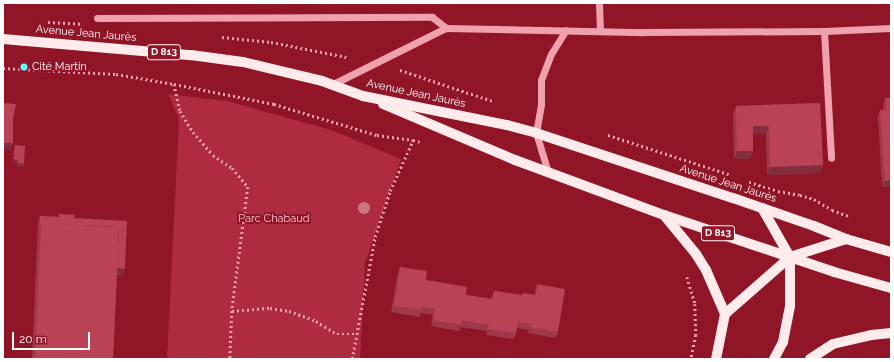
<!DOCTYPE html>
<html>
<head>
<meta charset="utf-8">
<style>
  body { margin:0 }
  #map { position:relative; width:894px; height:362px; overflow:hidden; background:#8f1527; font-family:Raleway,sans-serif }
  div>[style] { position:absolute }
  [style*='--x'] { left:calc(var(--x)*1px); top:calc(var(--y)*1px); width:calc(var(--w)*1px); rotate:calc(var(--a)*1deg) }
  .green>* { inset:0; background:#af2b40 }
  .path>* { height:2.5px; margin-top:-1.25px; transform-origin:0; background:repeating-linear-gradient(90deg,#f0a1ae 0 2px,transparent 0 5px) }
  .minor>* { height:7px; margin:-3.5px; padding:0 3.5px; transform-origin:3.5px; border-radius:3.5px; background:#f0a1ae }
  .major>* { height:10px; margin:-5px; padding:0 5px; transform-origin:5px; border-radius:5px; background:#ffeaec }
  .trees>* { width:12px; height:12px; margin:-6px; border-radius:50%; background:#ca7784 }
  .wall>* { inset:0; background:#9f3949 }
  .shaded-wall>* { inset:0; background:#822e3c }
  .building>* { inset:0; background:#b94255 }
  .dots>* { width:11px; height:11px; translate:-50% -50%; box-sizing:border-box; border:2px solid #8f1527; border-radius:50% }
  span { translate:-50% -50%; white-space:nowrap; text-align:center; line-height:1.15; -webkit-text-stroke:4px #8f1527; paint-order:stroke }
  .shield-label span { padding:1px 3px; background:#8f1527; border:1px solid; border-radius:3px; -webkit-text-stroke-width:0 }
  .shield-label { font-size:10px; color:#fff; font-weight:700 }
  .street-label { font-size:11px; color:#fff }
  .poi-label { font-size:11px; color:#fff }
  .left { translate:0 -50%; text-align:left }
  .park-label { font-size:11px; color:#fbc7d0 }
  .frame { position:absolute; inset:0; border:4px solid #fff; pointer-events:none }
  .scale { position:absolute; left:12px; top:332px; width:78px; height:18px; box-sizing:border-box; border:2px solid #fff; border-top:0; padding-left:5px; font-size:12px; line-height:14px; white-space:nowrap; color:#fff; -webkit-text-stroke:3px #8f1527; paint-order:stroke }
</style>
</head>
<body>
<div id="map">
  <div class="green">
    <div style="clip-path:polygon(168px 94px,227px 101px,331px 130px,401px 159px,365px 263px,360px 359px,167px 359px,179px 119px)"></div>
  </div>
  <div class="path">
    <div style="--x:48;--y:22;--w:33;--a:3"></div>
    <div style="--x:222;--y:37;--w:49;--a:5.8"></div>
    <div style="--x:271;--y:42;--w:77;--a:11.2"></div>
    <div style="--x:3;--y:68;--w:113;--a:3"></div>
    <div style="--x:116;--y:74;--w:59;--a:9.8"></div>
    <div style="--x:174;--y:84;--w:102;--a:11.3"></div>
    <div style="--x:274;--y:104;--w:108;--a:16.8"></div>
    <div style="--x:377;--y:135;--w:36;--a:8"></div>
    <div style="--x:413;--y:140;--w:7;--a:16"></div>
    <div style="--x:400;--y:70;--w:97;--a:18.6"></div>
    <div style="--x:174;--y:84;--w:28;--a:77"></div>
    <div style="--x:180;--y:111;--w:25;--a:58"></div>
    <div style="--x:193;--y:132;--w:30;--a:49"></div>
    <div style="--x:213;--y:155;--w:23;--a:34"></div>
    <div style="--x:232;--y:168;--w:25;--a:50"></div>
    <div style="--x:248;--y:187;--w:125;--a:97.4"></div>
    <div style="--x:232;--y:311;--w:48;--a:92.4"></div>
    <div style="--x:608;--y:135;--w:129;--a:18"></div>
    <div style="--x:749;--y:182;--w:30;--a:17"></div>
    <div style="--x:778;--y:191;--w:22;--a:10"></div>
    <div style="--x:800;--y:195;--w:15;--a:16"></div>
    <div style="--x:814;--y:199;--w:21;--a:31"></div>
    <div style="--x:832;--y:210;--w:20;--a:20"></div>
    <div style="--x:687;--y:277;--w:28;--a:73"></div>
    <div style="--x:695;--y:304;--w:31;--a:88"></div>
    <div style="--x:696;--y:335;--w:25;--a:102"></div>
    <div style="--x:232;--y:311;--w:38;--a:-5"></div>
    <div style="--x:270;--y:308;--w:19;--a:9"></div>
    <div style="--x:289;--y:311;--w:29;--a:20"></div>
    <div style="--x:316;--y:321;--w:25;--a:32"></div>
    <div style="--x:337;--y:334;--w:20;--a:0"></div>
    <div style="--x:352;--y:359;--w:124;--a:-79.3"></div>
    <div style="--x:375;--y:237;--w:48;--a:-71.9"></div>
    <div style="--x:390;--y:191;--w:56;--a:-65.7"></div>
  </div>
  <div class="minor">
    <div style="--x:599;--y:3;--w:28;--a:88"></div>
    <div style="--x:97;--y:18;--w:335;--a:-0.2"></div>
    <div style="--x:432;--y:17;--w:18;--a:38"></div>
    <div style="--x:824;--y:31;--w:127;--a:86.8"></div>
    <div style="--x:333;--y:84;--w:126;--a:-26.4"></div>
    <div style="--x:446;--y:28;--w:198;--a:1.2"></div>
    <div style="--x:644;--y:32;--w:180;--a:-0.3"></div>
    <div style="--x:824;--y:31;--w:67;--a:-2.6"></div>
    <div style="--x:548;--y:172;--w:41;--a:-107.1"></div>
    <div style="--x:536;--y:133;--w:29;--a:-80"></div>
    <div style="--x:541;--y:104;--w:24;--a:-90"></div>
    <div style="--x:541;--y:80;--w:28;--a:-69"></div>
    <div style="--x:551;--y:54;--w:28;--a:-58"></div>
  </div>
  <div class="major">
    <div style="--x:3;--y:39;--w:189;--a:4.9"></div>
    <div style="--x:191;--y:55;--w:52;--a:7.7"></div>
    <div style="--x:243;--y:62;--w:81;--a:13.5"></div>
    <div style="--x:322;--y:81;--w:44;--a:20.1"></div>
    <div style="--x:363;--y:96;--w:147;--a:11.4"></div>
    <div style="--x:507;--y:125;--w:30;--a:15"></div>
    <div style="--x:536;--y:133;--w:207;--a:18.3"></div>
    <div style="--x:733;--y:198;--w:86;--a:19.1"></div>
    <div style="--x:814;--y:226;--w:35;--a:22"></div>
    <div style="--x:846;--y:239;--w:47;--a:16.1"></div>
    <div style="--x:383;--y:104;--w:143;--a:23"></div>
    <div style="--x:515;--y:160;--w:159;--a:20.3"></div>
    <div style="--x:664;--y:215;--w:179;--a:18.5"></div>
    <div style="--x:834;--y:272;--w:59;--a:15.7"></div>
    <div style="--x:762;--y:208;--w:56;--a:60.3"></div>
    <div style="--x:790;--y:257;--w:49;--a:90"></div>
    <div style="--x:790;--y:306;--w:37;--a:101"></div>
    <div style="--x:783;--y:342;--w:19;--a:118"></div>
    <div style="--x:664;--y:215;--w:50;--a:50.6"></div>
    <div style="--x:696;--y:254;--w:19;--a:58"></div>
    <div style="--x:706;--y:270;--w:48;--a:66.6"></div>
    <div style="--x:725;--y:314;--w:86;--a:-41.2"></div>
    <div style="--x:790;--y:257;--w:59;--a:-17.8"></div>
    <div style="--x:716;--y:359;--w:46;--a:-78.7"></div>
    <div style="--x:810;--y:359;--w:27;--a:-33"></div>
    <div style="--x:833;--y:344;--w:39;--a:-13"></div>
    <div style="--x:871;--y:335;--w:20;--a:-6"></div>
  </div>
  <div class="trees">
    <div style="left:364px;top:208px"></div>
  </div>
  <div class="wall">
    <div style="clip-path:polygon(885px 98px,891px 186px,882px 187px,878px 116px,880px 110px,883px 110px,883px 104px)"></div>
    <div style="clip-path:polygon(820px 103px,823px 165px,820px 173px,767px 175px,766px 134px,753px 134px,750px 159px,734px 159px,733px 114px,736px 106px)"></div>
    <div style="clip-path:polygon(15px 145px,23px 167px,17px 167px,17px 163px,13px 163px,14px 149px)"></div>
    <div style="clip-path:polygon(59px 214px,74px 218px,122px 275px,117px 275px,113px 359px,32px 359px,38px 222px,40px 216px,58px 217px)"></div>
    <div style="clip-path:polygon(400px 267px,426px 280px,466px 295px,491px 299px,494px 291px,522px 295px,534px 295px,535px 291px,537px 284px,558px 332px,556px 338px,528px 333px,529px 330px,517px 328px,516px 333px,514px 339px,486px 335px,487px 331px,460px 327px,459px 331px,431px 326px,433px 315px,421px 313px,419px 317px,391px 312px,398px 273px)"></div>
  </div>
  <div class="shaded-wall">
    <div style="clip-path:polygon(753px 126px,769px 126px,766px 134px,751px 134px)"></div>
    <div style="clip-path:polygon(3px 143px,13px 143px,10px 149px,3px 149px)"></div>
    <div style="clip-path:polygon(737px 151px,753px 151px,750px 159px,734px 159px)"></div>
    <div style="clip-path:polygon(14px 159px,18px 160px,17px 163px,13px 163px)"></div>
    <div style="clip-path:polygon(18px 163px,24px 164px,23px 167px,17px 167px)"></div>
    <div style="clip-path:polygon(823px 165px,820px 173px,767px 175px,770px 167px)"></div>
    <div style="clip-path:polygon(891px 180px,891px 186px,882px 187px,885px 181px)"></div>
    <div style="clip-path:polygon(116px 268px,125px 269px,122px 275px,114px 274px)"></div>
  </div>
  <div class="building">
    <div style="clip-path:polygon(885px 98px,891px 98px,891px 180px,885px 181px,880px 110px,886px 110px)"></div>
    <div style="clip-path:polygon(3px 103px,16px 104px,13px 119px,13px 143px,3px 143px)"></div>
    <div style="clip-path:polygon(820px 103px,823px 165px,770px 167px,769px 126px,753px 126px,753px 151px,737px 151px,736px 106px)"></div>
    <div style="clip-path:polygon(15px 145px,25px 146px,24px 164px,18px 163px,18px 160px,14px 159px)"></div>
    <div style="clip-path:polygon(59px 214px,75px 215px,74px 218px,127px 221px,125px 269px,117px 268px,119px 227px,41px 223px,40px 225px,40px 216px,59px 217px)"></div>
    <div style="clip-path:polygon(41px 223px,119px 227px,113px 359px,35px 359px)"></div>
    <div style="clip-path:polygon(400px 267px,427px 271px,426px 280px,467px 287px,466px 295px,493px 299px,494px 291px,522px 295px,523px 293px,536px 295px,537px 284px,565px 289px,558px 332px,530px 327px,531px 324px,518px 322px,516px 333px,488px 329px,489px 325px,462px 320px,461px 325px,433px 320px,435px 309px,422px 307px,421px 310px,394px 306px)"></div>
  </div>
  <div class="dots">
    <div style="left:24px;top:67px;background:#60ffff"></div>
  </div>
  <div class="shield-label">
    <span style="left:164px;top:52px">D 813</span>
    <span style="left:718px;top:233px">D 813</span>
  </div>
  <div class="street-label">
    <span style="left:86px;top:34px;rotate:5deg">Avenue Jean Jaurès</span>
    <span style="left:416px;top:94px;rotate:12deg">Avenue Jean Jaurès</span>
    <span style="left:728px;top:184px;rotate:18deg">Avenue Jean Jaurès</span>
  </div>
  <div class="poi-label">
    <span class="left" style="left:32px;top:67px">Cité Martin</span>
  </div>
  <div class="park-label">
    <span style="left:274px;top:219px">Parc Chabaud</span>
  </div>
  <div class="frame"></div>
  <div class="scale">20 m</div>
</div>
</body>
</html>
